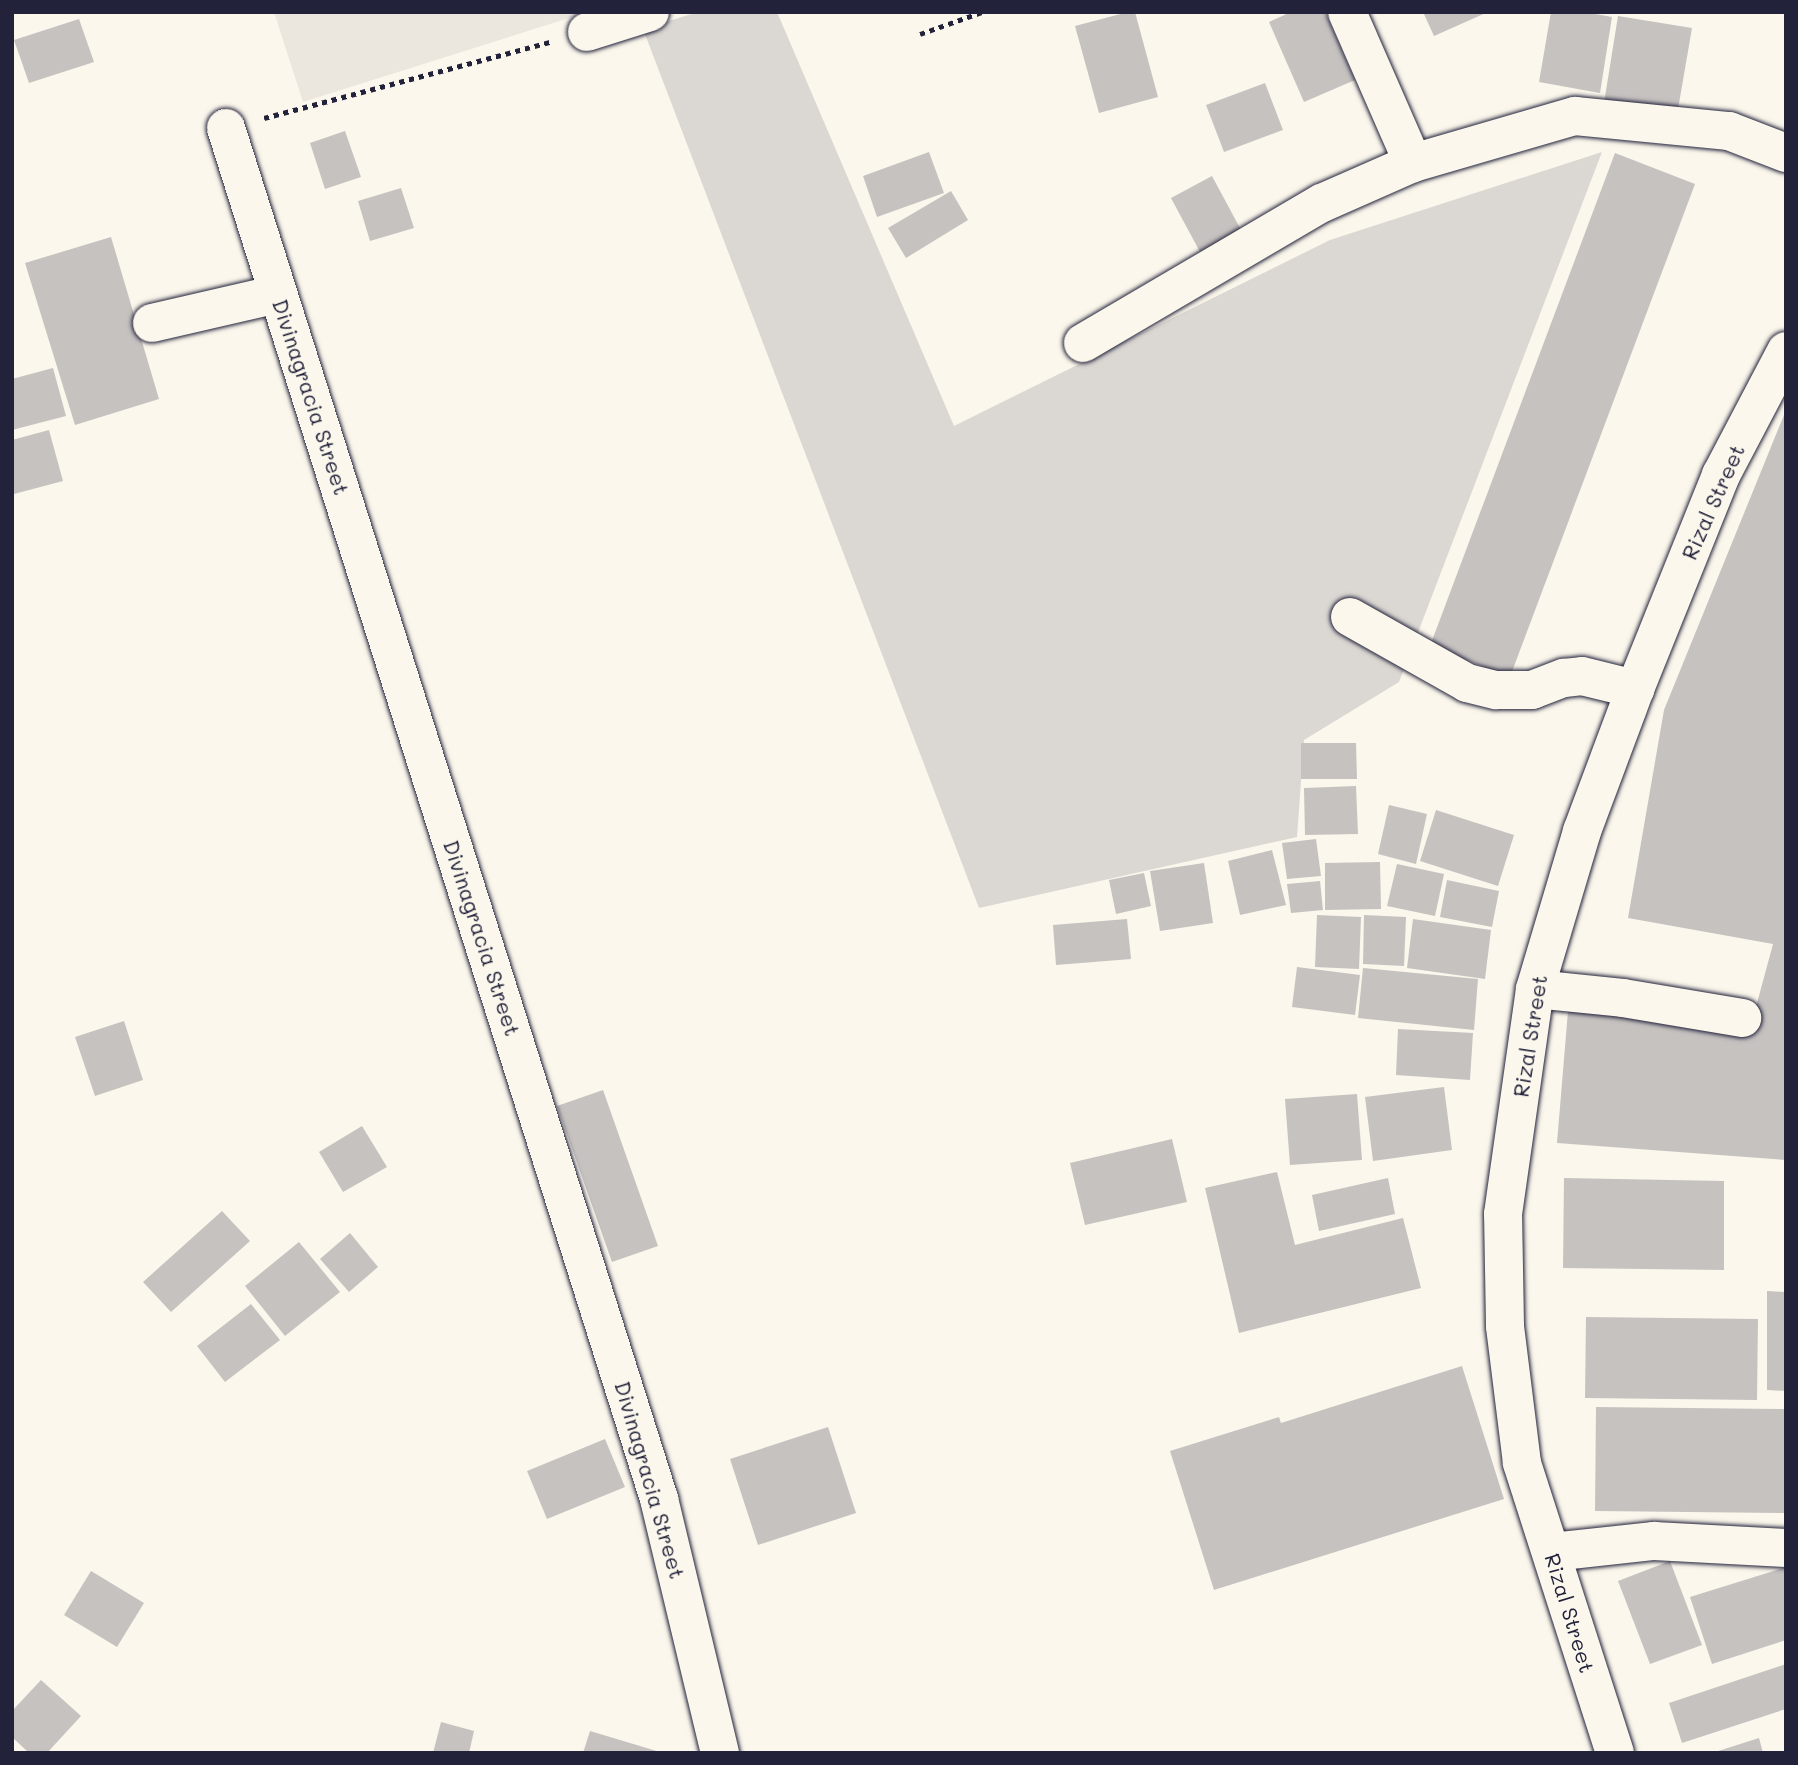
<!DOCTYPE html>
<html>
<head>
<meta charset="utf-8">
<style>
  body { margin:0 }
  #map { position:relative; width:1798px; height:1765px; overflow:hidden; background:#fbf7ec; font-family:Mali,sans-serif }
  div>[style] { position:absolute }
  [style*='--x'] { left:calc(var(--x)*1px); top:calc(var(--y)*1px); width:calc(var(--w)*1px); rotate:calc(var(--a)*1deg) }
  .built>* { inset:0; background:#ebe7df }
  .green>* { inset:0; background:#dbd8d3 }
  .building>* { inset:0; background:#c6c2c0 }
  .path>* { height:4.5px; margin-top:-2.25px; transform-origin:0; background:repeating-linear-gradient(90deg,#22223b 0 5px,transparent 0 10px) }
  .roads { filter:drop-shadow(0 0 2px #22223b) drop-shadow(0 0 2px #22223b) }
  .minor>* { height:38px; margin:-19px; padding:0 19px; transform-origin:19px; border-radius:19px; background:#fbf7ec }
  .major>* { height:38px; margin:-19px; padding:0 19px; transform-origin:19px; border-radius:19px; background:#fbf7ec }
  span { translate:-50% -50%; white-space:nowrap; text-align:center; line-height:1.15; -webkit-text-stroke:5px #fbf7ec; paint-order:stroke }
  .street-label { font-size:21px; color:#22223b }
  .frame { position:absolute; inset:0; border:14px solid #22223b; pointer-events:none }
</style>
</head>
<body>
<div id="map">
  <div class="built">
    <div style="clip-path:polygon(274px 12px,588px 12px,303px 102px)"></div>
  </div>
  <div class="green">
    <div style="clip-path:polygon(698px 12px,777px 12px,954px 426px,1330px 240px,1602px 152px,1399px 682px,1304px 740px,1297px 837px,979px 908px,643px 29px)"></div>
  </div>
  <div class="building">
    <div style="clip-path:polygon(1128px 12px,1135px 12px,1158px 97px,1099px 113px,1075px 26px)"></div>
    <div style="clip-path:polygon(1291px 12px,1325px 12px,1355px 80px,1304px 102px,1269px 22px)"></div>
    <div style="clip-path:polygon(1423px 12px,1488px 12px,1434px 36px)"></div>
    <div style="clip-path:polygon(1551px 12px,1584px 12px,1612px 17px,1600px 93px,1539px 82px)"></div>
    <div style="clip-path:polygon(1618px 16px,1692px 28px,1677px 115px,1604px 103px)"></div>
    <div style="clip-path:polygon(79px 19px,94px 62px,29px 83px,14px 40px)"></div>
    <div style="clip-path:polygon(1265px 83px,1283px 130px,1224px 152px,1206px 105px)"></div>
    <div style="clip-path:polygon(345px 131px,361px 177px,325px 189px,310px 143px)"></div>
    <div style="clip-path:polygon(929px 152px,944px 193px,877px 217px,863px 176px)"></div>
    <div style="clip-path:polygon(1615px 153px,1695px 184px,1510px 677px,1430px 646px)"></div>
    <div style="clip-path:polygon(1212px 176px,1241px 230px,1200px 252px,1171px 198px)"></div>
    <div style="clip-path:polygon(401px 188px,414px 228px,370px 241px,358px 201px)"></div>
    <div style="clip-path:polygon(951px 191px,968px 220px,906px 258px,888px 228px)"></div>
    <div style="clip-path:polygon(111px 237px,159px 399px,75px 425px,25px 263px)"></div>
    <div style="clip-path:polygon(53px 368px,66px 416px,12px 430px,12px 379px)"></div>
    <div style="clip-path:polygon(1786px 410px,1786px 1160px,1557px 1143px,1568px 1011px,1750px 1029px,1773px 944px,1628px 918px,1664px 710px)"></div>
    <div style="clip-path:polygon(49px 430px,63px 481px,14px 494px,12px 440px)"></div>
    <div style="clip-path:polygon(1301px 743px,1356px 743px,1357px 779px,1301px 779px)"></div>
    <div style="clip-path:polygon(1356px 786px,1358px 834px,1305px 835px,1304px 788px)"></div>
    <div style="clip-path:polygon(1389px 805px,1427px 814px,1416px 864px,1378px 854px)"></div>
    <div style="clip-path:polygon(1436px 810px,1514px 835px,1498px 886px,1420px 861px)"></div>
    <div style="clip-path:polygon(1316px 839px,1321px 876px,1287px 879px,1282px 843px)"></div>
    <div style="clip-path:polygon(1272px 850px,1286px 905px,1240px 915px,1228px 861px)"></div>
    <div style="clip-path:polygon(1380px 862px,1381px 909px,1325px 910px,1325px 863px)"></div>
    <div style="clip-path:polygon(1204px 863px,1213px 923px,1160px 931px,1150px 871px)"></div>
    <div style="clip-path:polygon(1397px 864px,1444px 874px,1435px 916px,1387px 906px)"></div>
    <div style="clip-path:polygon(1144px 873px,1151px 906px,1116px 914px,1109px 880px)"></div>
    <div style="clip-path:polygon(1447px 880px,1499px 891px,1492px 927px,1440px 917px)"></div>
    <div style="clip-path:polygon(1320px 881px,1323px 910px,1291px 913px,1287px 884px)"></div>
    <div style="clip-path:polygon(1317px 915px,1361px 917px,1359px 969px,1315px 967px)"></div>
    <div style="clip-path:polygon(1364px 915px,1406px 917px,1404px 966px,1363px 964px)"></div>
    <div style="clip-path:polygon(1127px 919px,1131px 959px,1056px 965px,1053px 925px)"></div>
    <div style="clip-path:polygon(1413px 919px,1491px 930px,1485px 979px,1407px 968px)"></div>
    <div style="clip-path:polygon(1297px 967px,1360px 975px,1355px 1015px,1292px 1007px)"></div>
    <div style="clip-path:polygon(1363px 968px,1478px 979px,1474px 1030px,1358px 1018px)"></div>
    <div style="clip-path:polygon(124px 1021px,143px 1080px,95px 1096px,75px 1037px)"></div>
    <div style="clip-path:polygon(1398px 1029px,1473px 1033px,1470px 1080px,1396px 1075px)"></div>
    <div style="clip-path:polygon(1444px 1087px,1452px 1150px,1373px 1161px,1365px 1097px)"></div>
    <div style="clip-path:polygon(603px 1090px,658px 1246px,612px 1262px,557px 1106px)"></div>
    <div style="clip-path:polygon(1357px 1094px,1362px 1160px,1290px 1165px,1285px 1099px)"></div>
    <div style="clip-path:polygon(362px 1126px,387px 1167px,343px 1192px,319px 1152px)"></div>
    <div style="clip-path:polygon(1172px 1139px,1187px 1202px,1085px 1225px,1070px 1163px)"></div>
    <div style="clip-path:polygon(1277px 1172px,1295px 1245px,1403px 1218px,1421px 1288px,1239px 1333px,1205px 1188px)"></div>
    <div style="clip-path:polygon(1388px 1178px,1395px 1214px,1319px 1231px,1312px 1195px)"></div>
    <div style="clip-path:polygon(1564px 1178px,1724px 1181px,1724px 1270px,1563px 1268px)"></div>
    <div style="clip-path:polygon(222px 1211px,250px 1241px,171px 1312px,143px 1282px)"></div>
    <div style="clip-path:polygon(350px 1233px,378px 1267px,349px 1292px,320px 1259px)"></div>
    <div style="clip-path:polygon(299px 1242px,340px 1292px,285px 1336px,245px 1286px)"></div>
    <div style="clip-path:polygon(1767px 1291px,1786px 1292px,1786px 1391px,1767px 1390px)"></div>
    <div style="clip-path:polygon(251px 1304px,280px 1340px,225px 1382px,197px 1346px)"></div>
    <div style="clip-path:polygon(1586px 1317px,1758px 1319px,1757px 1400px,1585px 1398px)"></div>
    <div style="clip-path:polygon(1462px 1366px,1504px 1499px,1214px 1590px,1170px 1451px,1279px 1417px,1281px 1423px)"></div>
    <div style="clip-path:polygon(1596px 1407px,1786px 1409px,1786px 1513px,1595px 1511px)"></div>
    <div style="clip-path:polygon(828px 1427px,856px 1513px,758px 1545px,730px 1459px)"></div>
    <div style="clip-path:polygon(605px 1439px,625px 1487px,547px 1519px,527px 1471px)"></div>
    <div style="clip-path:polygon(1670px 1561px,1702px 1645px,1650px 1664px,1618px 1581px)"></div>
    <div style="clip-path:polygon(1786px 1567px,1786px 1640px,1712px 1664px,1690px 1597px)"></div>
    <div style="clip-path:polygon(91px 1571px,144px 1603px,117px 1647px,64px 1615px)"></div>
    <div style="clip-path:polygon(1786px 1664px,1786px 1709px,1682px 1743px,1669px 1703px)"></div>
    <div style="clip-path:polygon(41px 1680px,81px 1716px,47px 1753px,29px 1753px,12px 1737px,12px 1711px)"></div>
    <div style="clip-path:polygon(441px 1722px,474px 1731px,469px 1753px,433px 1753px)"></div>
    <div style="clip-path:polygon(590px 1731px,660px 1752px,660px 1753px,583px 1753px)"></div>
    <div style="clip-path:polygon(1759px 1738px,1763px 1753px,1715px 1753px,1715px 1752px)"></div>
  </div>
  <div class="path">
    <div style="--x:920;--y:34;--w:66;--a:-19.5"></div>
    <div style="--x:264;--y:118;--w:296;--a:-14.9"></div>
  </div>
  <div class="roads">
    <div class="minor">
      <div style="--x:1347;--y:12;--w:165;--a:66.4"></div>
      <div style="--x:587;--y:32;--w:66;--a:-17.6"></div>
      <div style="--x:226;--y:128;--w:1438;--a:72.47"></div>
      <div style="--x:659;--y:1499;--w:261;--a:76.5"></div>
      <div style="--x:152;--y:323;--w:129;--a:-13"></div>
      <div style="--x:1083;--y:343;--w:277;--a:-30.4"></div>
      <div style="--x:1322;--y:203;--w:99;--a:-23.7"></div>
      <div style="--x:1413;--y:163;--w:169;--a:-16.2"></div>
      <div style="--x:1575;--y:116;--w:155;--a:5.6"></div>
      <div style="--x:1729;--y:131;--w:61;--a:21.1"></div>
      <div style="--x:1350;--y:617;--w:134;--a:29.4"></div>
      <div style="--x:1467;--y:683;--w:30;--a:14"></div>
      <div style="--x:1496;--y:690;--w:36;--a:0"></div>
      <div style="--x:1532;--y:690;--w:34;--a:-21"></div>
      <div style="--x:1564;--y:678;--w:18;--a:-6"></div>
      <div style="--x:1582;--y:676;--w:55;--a:13.8"></div>
      <div style="--x:1535;--y:989;--w:88;--a:5.8"></div>
      <div style="--x:1623;--y:998;--w:121;--a:9.5"></div>
      <div style="--x:1552;--y:1552;--w:103;--a:-6.2"></div>
      <div style="--x:1654;--y:1541;--w:132;--a:3"></div>
    </div>
    <div class="major">
      <div style="--x:1615;--y:1753;--w:305;--a:-107.8"></div>
      <div style="--x:1522;--y:1463;--w:138;--a:-97.1"></div>
      <div style="--x:1505;--y:1326;--w:112;--a:-91"></div>
      <div style="--x:1503;--y:1214;--w:227;--a:-81.9"></div>
      <div style="--x:1535;--y:989;--w:165;--a:-73.4"></div>
      <div style="--x:1582;--y:831;--w:152;--a:-69.5"></div>
      <div style="--x:1635;--y:689;--w:231;--a:-68.1"></div>
      <div style="--x:1721;--y:475;--w:140;--a:-62.3"></div>
    </div>
  </div>
  <div class="street-label">
    <span style="left:311px;top:397px;rotate:72deg">Divinagracia Street</span>
    <span style="left:1713px;top:502px;rotate:-66deg">Rizal Street</span>
    <span style="left:482px;top:938px;rotate:72deg">Divinagracia Street</span>
    <span style="left:1530px;top:1036px;rotate:-81deg">Rizal Street</span>
    <span style="left:650px;top:1480px;rotate:74deg">Divinagracia Street</span>
    <span style="left:1570px;top:1613px;rotate:73deg">Rizal Street</span>
  </div>
  <div class="frame"></div>
</div>
</body>
</html>
